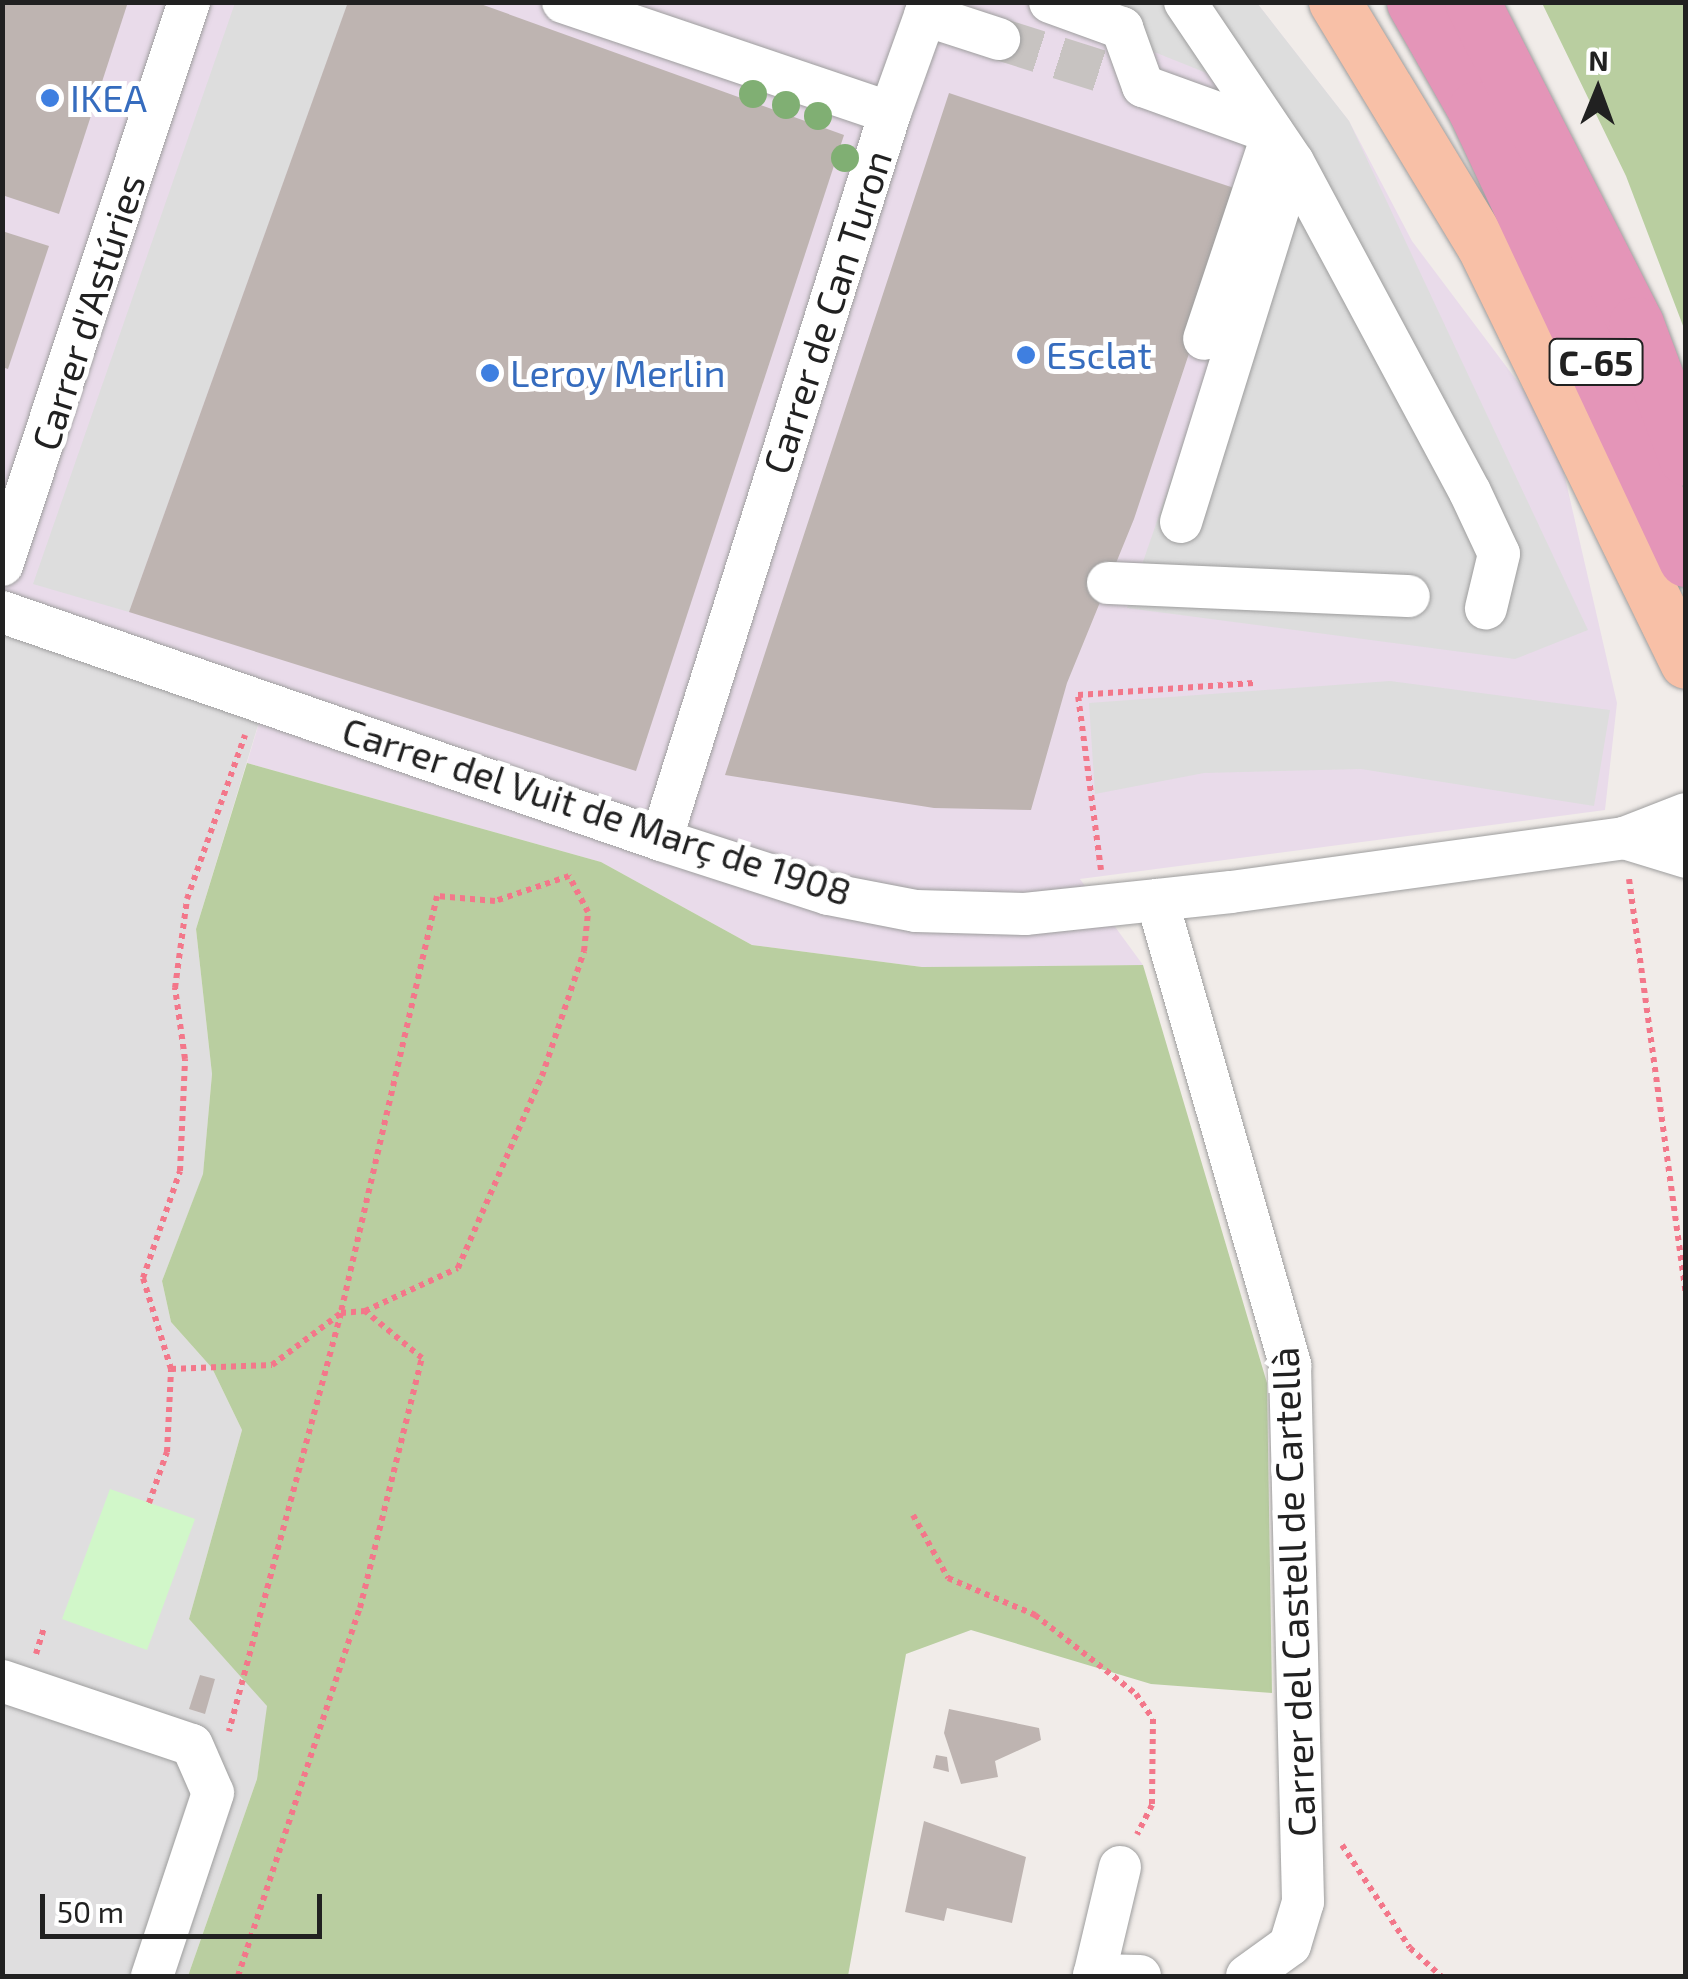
<!DOCTYPE html>
<html>
<head>
<meta charset="utf-8">
<style>
  body { margin:0 }
  #map { position:relative; width:1688px; height:1979px; overflow:hidden; background:#f1ece9; font-family:"Exo 2",sans-serif }
  div>[style] { position:absolute }
  [style*='--x'] { left:calc(var(--x)*1px); top:calc(var(--y)*1px); width:calc(var(--w)*1px); rotate:calc(var(--a)*1deg) }
  .residential>* { inset:0; background:#dfdedf }
  .industrial>* { inset:0; background:#e9dbea }
  .forest>* { inset:0; background:#b9cea0 }
  .park>* { inset:0; background:#d1f7c9 }
  .parking>* { inset:0; background:#ddd }
  .building>* { inset:0; background:#beb4b1 }
  .minor-tunnel>* { height:42px; margin-top:-21px; transform-origin:0; background:repeating-linear-gradient(90deg,#c7c3c1 0 42px,transparent 0 63px) }
  .path>* { height:6px; margin-top:-3px; transform-origin:0; background:repeating-linear-gradient(90deg,#f3778a 0 5px,transparent 0 10px) }
  .roads { filter:drop-shadow(0 0 2px #9e9e9e) drop-shadow(0 0 2px #9e9e9e) }
  .minor>* { height:42px; margin:-21px; padding:0 21px; transform-origin:21px; border-radius:21px; background:#fff }
  .major>* { height:52px; margin:-26px; padding:0 26px; transform-origin:26px; border-radius:26px; background:#f8c0a7 }
  .highway>* { height:55px; margin:-27.5px; padding:0 27.5px; transform-origin:27.5px; border-radius:27.5px; background:#e495b8 }
  .trees>* { width:28px; height:28px; margin:-14px; border-radius:50%; background:#80af73 }
  .dots>* { width:28px; height:28px; translate:-50% -50%; box-sizing:border-box; border:5px solid #fff; border-radius:50% }
  span { translate:-50% -50%; white-space:nowrap; text-align:center; line-height:1.15; -webkit-text-stroke:10px #fff; paint-order:stroke }
  .shield-label span { padding:2px 8px; background:#fff; border:2px solid; border-radius:8px; -webkit-text-stroke-width:0 }
  .shield-label { font-size:35px; color:#212121; font-weight:700 }
  .shop-label { font-size:38px; color:#366cbe }
  .left { translate:0 -50%; text-align:left }
  .street-label { font-size:38px; color:#212121 }
  .frame { position:absolute; inset:0; border:5px solid #212121; pointer-events:none }
  .north { position:absolute; left:1548px; top:40px; width:100px; height:100px; -webkit-text-stroke:8px #fff; paint-order:stroke; rotate:1deg; font-size:28px; font-weight:700; line-height:40px; text-align:center; color:#212121 }
  .north::after { content:''; display:block; margin:auto; width:35px; height:45px; background:#212121; clip-path:polygon(50% 0,100% 100%,50% 72%,0 100%) }
  .scale { position:absolute; left:40px; top:1894px; width:282px; height:45px; box-sizing:border-box; border:5px solid #212121; border-top:0; padding-left:12px; font-size:30px; line-height:35px; white-space:nowrap; color:#212121; -webkit-text-stroke:8px #fff; paint-order:stroke }
</style>
</head>
<body>
<div id="map">
  <div class="residential">
    <div style="clip-path:polygon(3px 610px,266px 699px,196px 929px,212px 1074px,203px 1175px,162px 1281px,171px 1322px,212px 1368px,242px 1430px,189px 1619px,268px 1706px,257px 1779px,188px 1976px,3px 1976px)"></div>
  </div>
  <div class="industrial">
    <div style="clip-path:polygon(3px 3px,1257px 3px,1349px 121px,1412px 241px,1554px 430px,1617px 703px,1605px 810px,1080px 879px,1143px 965px,922px 967px,752px 945px,601px 862px,247px 763px,266px 699px,3px 610px)"></div>
  </div>
  <div class="forest">
    <div style="clip-path:polygon(1542px 3px,1685px 3px,1685px 331px,1626px 176px)"></div>
    <div style="clip-path:polygon(247px 763px,601px 862px,752px 945px,922px 967px,1143px 965px,1267px 1383px,1272px 1693px,1151px 1684px,971px 1630px,906px 1654px,848px 1976px,188px 1976px,257px 1779px,267px 1706px,189px 1619px,242px 1430px,212px 1368px,171px 1322px,162px 1281px,203px 1174px,212px 1074px,196px 929px)"></div>
  </div>
  <div class="park">
    <div style="clip-path:polygon(110px 1489px,195px 1519px,147px 1650px,62px 1619px)"></div>
  </div>
  <div class="parking">
    <div style="clip-path:polygon(235px 3px,348px 3px,129px 612px,33px 584px)"></div>
    <div style="clip-path:polygon(1032px 3px,1257px 3px,1349px 121px,1588px 630px,1515px 659px,1127px 608px,1266px 206px,1219px 78px)"></div>
    <div style="clip-path:polygon(1390px 681px,1610px 710px,1594px 806px,1361px 769px,1204px 773px,1095px 794px,1089px 703px)"></div>
  </div>
  <div class="building">
    <div style="clip-path:polygon(2px 2px,128px 2px,59px 214px,2px 195px)"></div>
    <div style="clip-path:polygon(348px 2px,475px 2px,844px 135px,636px 771px,129px 612px)"></div>
    <div style="clip-path:polygon(949px 93px,1243px 191px,1134px 519px,1067px 683px,1031px 810px,934px 808px,725px 775px)"></div>
    <div style="clip-path:polygon(2px 231px,49px 246px,8px 369px,2px 367px)"></div>
    <div style="clip-path:polygon(200px 1675px,215px 1679px,205px 1714px,189px 1709px)"></div>
    <div style="clip-path:polygon(949px 1709px,1039px 1728px,1041px 1740px,995px 1761px,998px 1777px,961px 1784px,944px 1733px)"></div>
    <div style="clip-path:polygon(936px 1755px,947px 1757px,949px 1772px,933px 1768px)"></div>
    <div style="clip-path:polygon(924px 1821px,1026px 1857px,1012px 1923px,947px 1908px,944px 1921px,905px 1912px)"></div>
  </div>
  <div class="minor-tunnel">
    <div style="--x:999;--y:39;--w:113;--a:17.5"></div>
  </div>
  <div class="path">
    <div style="--x:1101;--y:870;--w:177;--a:-97.5"></div>
    <div style="--x:1078;--y:695;--w:176;--a:-3.9"></div>
    <div style="--x:1629;--y:879;--w:421;--a:82.2"></div>
    <div style="--x:171;--y:1369;--w:101;--a:-2.3"></div>
    <div style="--x:272;--y:1365;--w:86;--a:-37"></div>
    <div style="--x:341;--y:1313;--w:24;--a:-5"></div>
    <div style="--x:365;--y:1311;--w:102;--a:-24.8"></div>
    <div style="--x:458;--y:1268;--w:210;--a:-66.4"></div>
    <div style="--x:542;--y:1076;--w:132;--a:-71.4"></div>
    <div style="--x:584;--y:951;--w:39;--a:-84"></div>
    <div style="--x:588;--y:912;--w:41;--a:-117.8"></div>
    <div style="--x:569;--y:876;--w:78;--a:161.3"></div>
    <div style="--x:495;--y:901;--w:58;--a:-175.1"></div>
    <div style="--x:437;--y:896;--w:428;--a:103"></div>
    <div style="--x:341;--y:1313;--w:433;--a:105"></div>
    <div style="--x:149;--y:1503;--w:54;--a:-70.6"></div>
    <div style="--x:167;--y:1452;--w:83;--a:-87.2"></div>
    <div style="--x:171;--y:1369;--w:95;--a:-107.1"></div>
    <div style="--x:143;--y:1278;--w:113;--a:-70.9"></div>
    <div style="--x:180;--y:1171;--w:112;--a:-87.4"></div>
    <div style="--x:185;--y:1059;--w:72;--a:-98"></div>
    <div style="--x:175;--y:988;--w:90;--a:-82.3"></div>
    <div style="--x:187;--y:899;--w:174;--a:-70.5"></div>
    <div style="--x:913;--y:1515;--w:72;--a:60.9"></div>
    <div style="--x:948;--y:1578;--w:95;--a:23"></div>
    <div style="--x:1035;--y:1615;--w:128;--a:38"></div>
    <div style="--x:1136;--y:1694;--w:30;--a:56"></div>
    <div style="--x:1153;--y:1719;--w:86;--a:90.7"></div>
    <div style="--x:1152;--y:1805;--w:33;--a:117"></div>
    <div style="--x:36;--y:1654;--w:28;--a:-73"></div>
    <div style="--x:1342;--y:1845;--w:123;--a:56.6"></div>
    <div style="--x:1410;--y:1948;--w:42;--a:42.1"></div>
    <div style="--x:238;--y:1976;--w:388;--a:-71.7"></div>
    <div style="--x:360;--y:1608;--w:258;--a:-76.1"></div>
    <div style="--x:422;--y:1358;--w:74;--a:-140.5"></div>
  </div>
  <div class="roads">
    <div class="minor">
      <div style="--x:563;--y:2;--w:345;--a:18.7"></div>
      <div style="--x:890;--y:113;--w:762;--a:107.48"></div>
      <div style="--x:1050;--y:2;--w:77;--a:19.9"></div>
      <div style="--x:1122;--y:28;--w:62;--a:70.1"></div>
      <div style="--x:1143;--y:86;--w:138;--a:19.9"></div>
      <div style="--x:1273;--y:133;--w:217;--a:108.5"></div>
      <div style="--x:1185;--y:2;--w:193;--a:56"></div>
      <div style="--x:1293;--y:162;--w:374;--a:61.8"></div>
      <div style="--x:1470;--y:492;--w:68;--a:64.9"></div>
      <div style="--x:1499;--y:554;--w:56;--a:103.5"></div>
      <div style="--x:925;--y:15;--w:78;--a:18"></div>
      <div style="--x:890;--y:113;--w:118;--a:-70.2"></div>
      <div style="--x:1181;--y:522;--w:359;--a:-72.7"></div>
      <div style="--x:2;--y:565;--w:593;--a:-71.63"></div>
      <div style="--x:1108;--y:583;--w:301;--a:2.5"></div>
      <div style="--x:2;--y:612;--w:697;--a:19.08"></div>
      <div style="--x:661;--y:840;--w:176;--a:17.9"></div>
      <div style="--x:828;--y:894;--w:90;--a:10.9"></div>
      <div style="--x:916;--y:911;--w:109;--a:1.6"></div>
      <div style="--x:1025;--y:914;--w:207;--a:-6.1"></div>
      <div style="--x:1231;--y:892;--w:397;--a:-7.8"></div>
      <div style="--x:1624;--y:838;--w:66;--a:-21.2"></div>
      <div style="--x:1624;--y:838;--w:65;--a:17"></div>
      <div style="--x:1157;--y:900;--w:484;--a:74"></div>
      <div style="--x:1290;--y:1365;--w:537;--a:88.61"></div>
      <div style="--x:1303;--y:1902;--w:45;--a:106.8"></div>
      <div style="--x:1290;--y:1945;--w:53;--a:144.2"></div>
      <div style="--x:2;--y:1681;--w:200;--a:18.6"></div>
      <div style="--x:192;--y:1745;--w:52;--a:66.4"></div>
      <div style="--x:213;--y:1793;--w:193;--a:108.4"></div>
      <div style="--x:1094;--y:1975;--w:46;--a:1.2"></div>
      <div style="--x:1094;--y:1976;--w:112;--a:-76.6"></div>
    </div>
    <div class="major">
      <div style="--x:1335;--y:2;--w:285;--a:58.8"></div>
      <div style="--x:1483;--y:246;--w:464;--a:64"></div>
    </div>
    <div class="highway">
      <div style="--x:1414;--y:2;--w:123;--a:60.3"></div>
      <div style="--x:1475;--y:109;--w:497;--a:64.9"></div>
      <div style="--x:1472;--y:2;--w:361;--a:63"></div>
      <div style="--x:1636;--y:324;--w:143;--a:69.5"></div>
    </div>
  </div>
  <div class="trees">
    <div style="left:753px;top:94px"></div>
    <div style="left:786px;top:105px"></div>
    <div style="left:818px;top:116px"></div>
    <div style="left:845px;top:158px"></div>
  </div>
  <div class="dots">
    <div style="left:50px;top:98px;background:#3f7fe0"></div>
    <div style="left:1026px;top:355px;background:#3f7fe0"></div>
    <div style="left:490px;top:373px;background:#3f7fe0"></div>
  </div>
  <div class="shield-label">
    <span style="left:1596px;top:362px">C-65</span>
  </div>
  <div class="shop-label">
    <span class="left" style="left:70px;top:98px">IKEA</span>
    <span class="left" style="left:1046px;top:355px">Esclat</span>
    <span class="left" style="left:510px;top:373px">Leroy Merlin</span>
  </div>
  <div class="street-label">
    <span style="left:88px;top:312px;rotate:-72deg">Carrer d'Astúries</span>
    <span style="left:827px;top:312px;rotate:-72deg">Carrer de Can Turon</span>
    <span style="left:597px;top:811px;rotate:18deg">Carrer del Vuit de Març de 1908</span>
    <span style="left:1293px;top:1592px;rotate:-92deg">Carrer del Castell de Cartellà</span>
  </div>
  <div class="frame"></div>
  <div class="north">N</div>
  <div class="scale">50 m</div>
</div>
</body>
</html>
